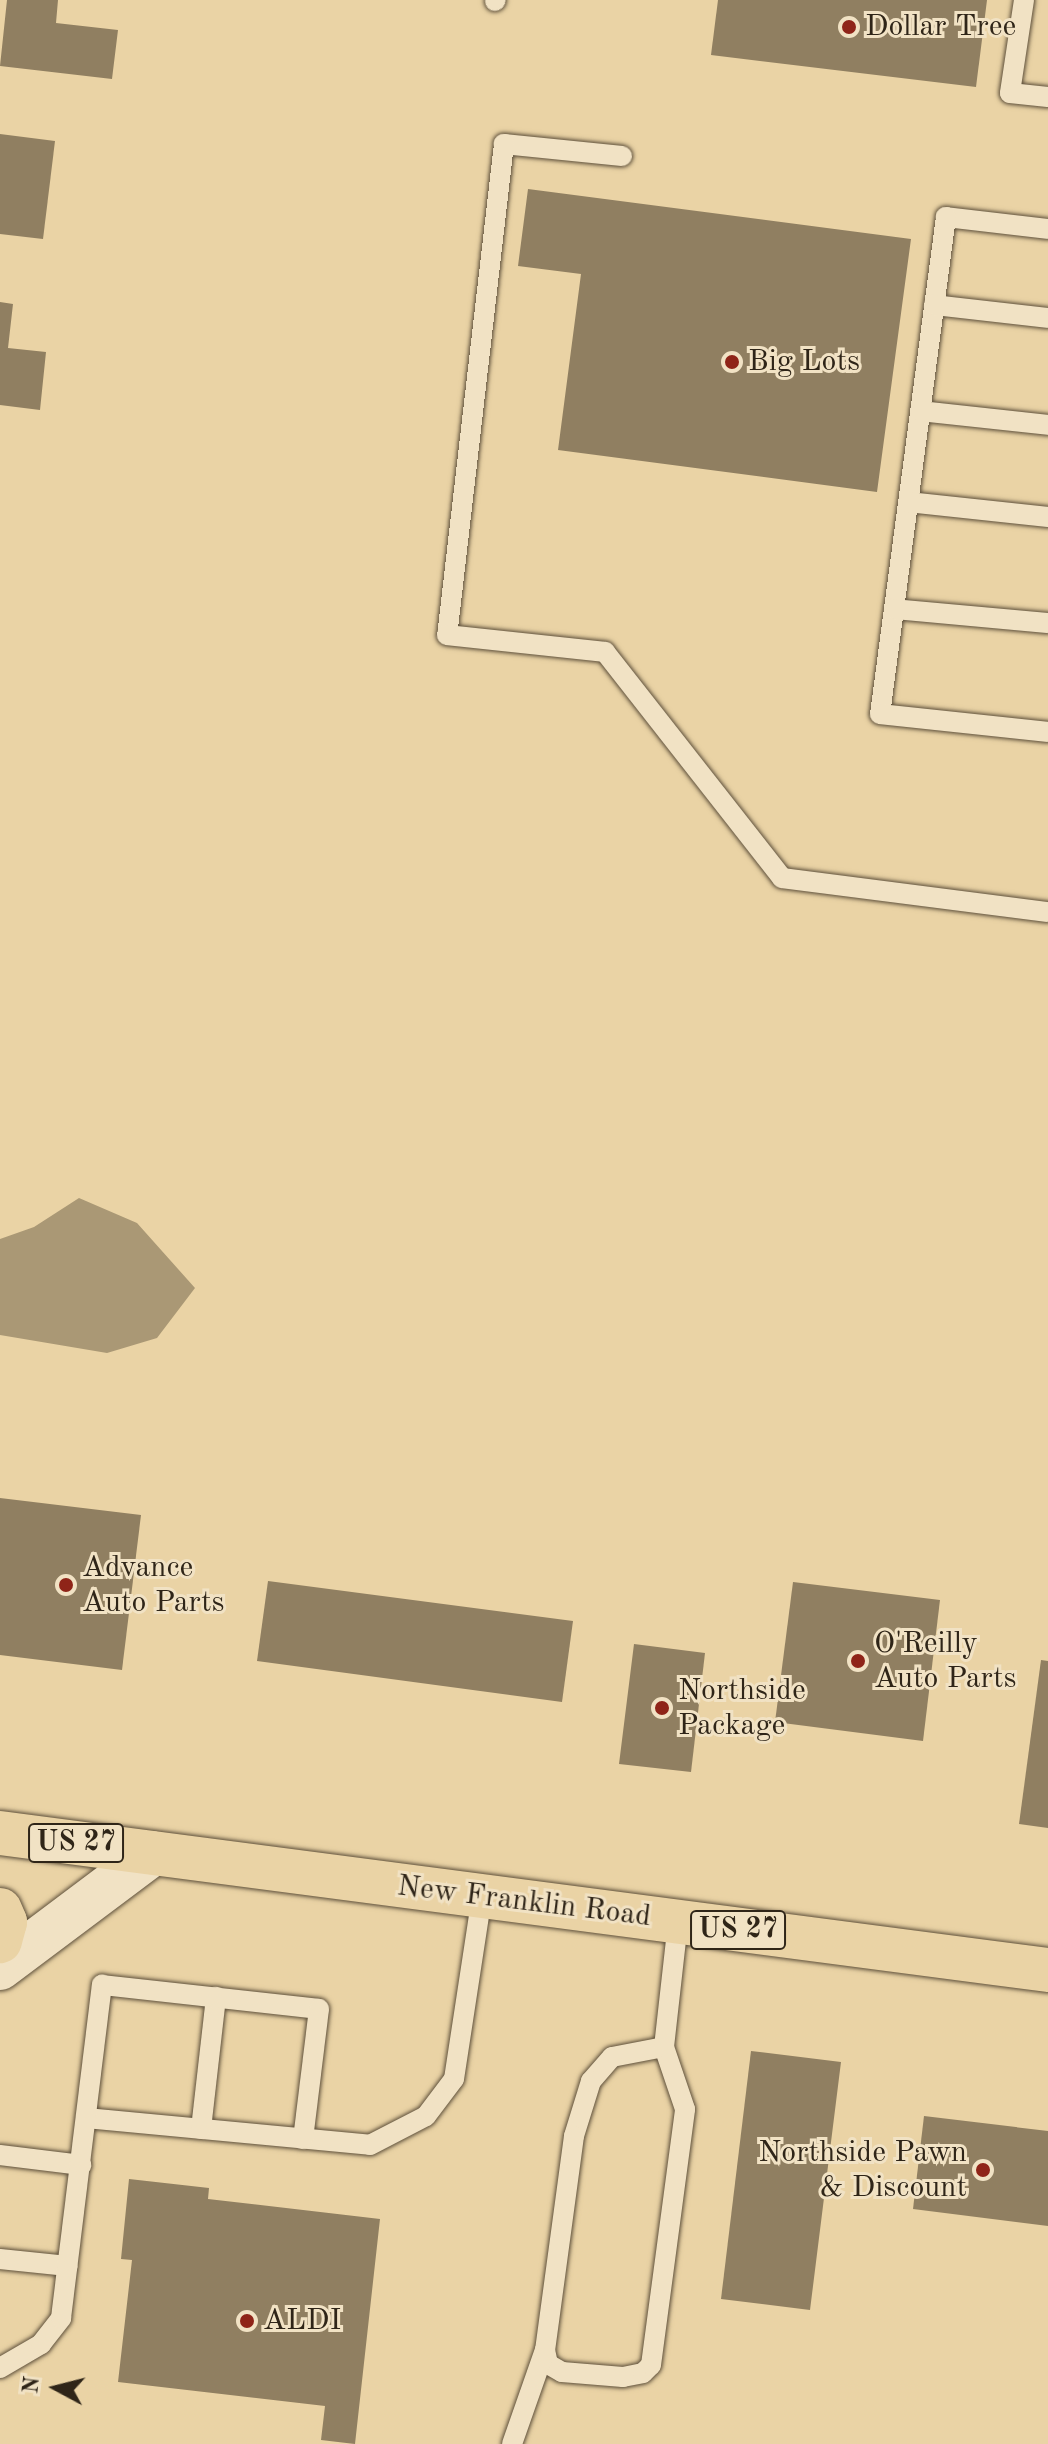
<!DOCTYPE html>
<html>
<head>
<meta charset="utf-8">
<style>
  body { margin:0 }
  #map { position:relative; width:1048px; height:2444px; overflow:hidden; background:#ead3a5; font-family:"Old Standard TT",serif }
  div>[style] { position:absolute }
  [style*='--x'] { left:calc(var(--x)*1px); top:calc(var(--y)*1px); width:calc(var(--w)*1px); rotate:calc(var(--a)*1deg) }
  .water>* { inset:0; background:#aa9875 }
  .building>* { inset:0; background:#907f61 }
  .roads { filter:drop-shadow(0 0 2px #5e503b) drop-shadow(0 0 2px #5e503b) }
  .service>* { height:20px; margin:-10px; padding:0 10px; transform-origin:10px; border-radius:10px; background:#f1e2c4 }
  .tertiary>* { height:44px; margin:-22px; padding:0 22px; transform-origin:22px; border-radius:22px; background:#f1e2c4 }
  .trunk>* { height:44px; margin:-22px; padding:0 22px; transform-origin:22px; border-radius:22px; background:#ead3a5 }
  .dots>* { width:22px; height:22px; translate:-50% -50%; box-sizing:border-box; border:4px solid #f1e2c4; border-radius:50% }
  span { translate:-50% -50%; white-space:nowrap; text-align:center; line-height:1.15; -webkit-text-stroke:6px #f1e2c4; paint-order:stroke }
  .shield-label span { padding:2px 6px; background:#f1e2c4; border:2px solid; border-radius:6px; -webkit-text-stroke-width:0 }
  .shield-label { font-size:28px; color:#2f2518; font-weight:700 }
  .poi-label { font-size:30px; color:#2f2518 }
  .left { translate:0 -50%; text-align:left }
  .right { translate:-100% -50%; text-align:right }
  .street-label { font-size:30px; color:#2f2518 }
  .north { position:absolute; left:16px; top:2348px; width:80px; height:80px; -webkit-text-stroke:6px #f1e2c4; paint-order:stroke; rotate:277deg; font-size:22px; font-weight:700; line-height:32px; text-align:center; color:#2f2518 }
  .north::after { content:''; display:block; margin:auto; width:28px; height:36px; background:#2f2518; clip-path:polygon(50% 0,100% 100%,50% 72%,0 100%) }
</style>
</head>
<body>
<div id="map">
  <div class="water">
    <div style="clip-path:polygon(79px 1198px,137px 1223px,195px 1288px,157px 1338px,107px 1353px,0 1335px,0 1239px,34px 1227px)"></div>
  </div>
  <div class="building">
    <div style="clip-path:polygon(7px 0,58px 0,56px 23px,118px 30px,112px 79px,0 66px)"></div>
    <div style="clip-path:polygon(718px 0,987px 0,976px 87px,711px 55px)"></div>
    <div style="clip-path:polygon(0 134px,55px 141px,43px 239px,0 234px)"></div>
    <div style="clip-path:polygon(528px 189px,911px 239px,877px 492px,558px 450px,581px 274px,518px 266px)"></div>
    <div style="clip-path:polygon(0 302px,13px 304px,8px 348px,46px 352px,40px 410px,0 405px)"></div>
    <div style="clip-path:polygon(0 1498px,141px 1515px,122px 1670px,0 1655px)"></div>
    <div style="clip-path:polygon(268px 1581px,573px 1621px,562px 1702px,257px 1661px)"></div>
    <div style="clip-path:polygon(793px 1582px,940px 1600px,923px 1741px,775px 1722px)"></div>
    <div style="clip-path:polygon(634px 1644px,705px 1653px,691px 1772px,619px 1764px)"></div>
    <div style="clip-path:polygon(1041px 1660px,1048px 1661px,1048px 1828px,1019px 1824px)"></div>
    <div style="clip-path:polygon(751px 2051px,841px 2062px,810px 2310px,721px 2299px)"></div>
    <div style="clip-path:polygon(924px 2116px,1048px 2131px,1048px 2226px,913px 2209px)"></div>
    <div style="clip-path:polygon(129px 2179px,209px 2188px,208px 2199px,380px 2219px,355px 2444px,321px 2440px,325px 2406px,118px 2382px,132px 2260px,121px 2259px)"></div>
  </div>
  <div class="roads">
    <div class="service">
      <div style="--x:1024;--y:0;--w:94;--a:98.6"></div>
      <div style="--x:1010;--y:93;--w:38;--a:6"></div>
      <div style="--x:495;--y:1;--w:1;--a:-45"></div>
      <div style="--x:622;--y:156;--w:119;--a:-174.2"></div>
      <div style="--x:504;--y:144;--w:494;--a:96.6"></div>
      <div style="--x:447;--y:635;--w:159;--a:6.1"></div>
      <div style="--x:605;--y:652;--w:287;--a:51.9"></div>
      <div style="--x:782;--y:878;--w:268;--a:7.3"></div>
      <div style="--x:1048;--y:229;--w:103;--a:-173.3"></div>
      <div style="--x:946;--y:217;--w:501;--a:97.56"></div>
      <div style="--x:880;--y:714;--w:169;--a:6.1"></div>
      <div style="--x:934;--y:305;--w:115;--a:6.5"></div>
      <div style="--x:920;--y:411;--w:129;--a:6.2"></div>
      <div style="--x:908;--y:502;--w:141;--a:6.1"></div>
      <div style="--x:894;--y:609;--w:155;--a:5.2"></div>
      <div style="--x:664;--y:2047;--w:53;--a:169.1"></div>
      <div style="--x:612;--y:2057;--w:32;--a:131"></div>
      <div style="--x:591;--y:2081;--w:58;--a:107.2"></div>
      <div style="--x:574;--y:2136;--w:216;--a:97.7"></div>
      <div style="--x:545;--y:2350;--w:14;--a:78"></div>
      <div style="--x:548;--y:2364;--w:16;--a:30"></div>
      <div style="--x:562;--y:2372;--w:61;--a:4.7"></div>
      <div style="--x:623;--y:2377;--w:20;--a:-11"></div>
      <div style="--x:643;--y:2373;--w:11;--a:-45"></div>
      <div style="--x:651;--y:2365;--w:258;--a:-82.4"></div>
      <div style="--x:685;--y:2109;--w:65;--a:-108.7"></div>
      <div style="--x:664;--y:2047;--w:126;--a:-83.6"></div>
      <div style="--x:86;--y:2118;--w:285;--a:5.4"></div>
      <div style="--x:370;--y:2145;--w:63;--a:-27.4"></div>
      <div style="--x:426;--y:2116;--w:46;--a:-52.9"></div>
      <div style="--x:454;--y:2079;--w:185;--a:-81.3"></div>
      <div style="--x:201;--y:2129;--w:133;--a:-83.5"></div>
      <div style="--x:0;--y:2155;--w:82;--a:7"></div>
      <div style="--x:0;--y:2259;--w:68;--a:5.9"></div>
      <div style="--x:0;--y:2368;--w:48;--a:-30.3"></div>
      <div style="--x:41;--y:2344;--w:33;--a:-52"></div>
      <div style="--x:61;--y:2318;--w:336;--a:-83"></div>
      <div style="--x:102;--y:1985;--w:218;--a:6.3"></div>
      <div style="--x:319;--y:2009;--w:131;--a:97"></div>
      <div style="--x:512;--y:2444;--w:100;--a:-70.7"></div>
    </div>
    <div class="tertiary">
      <div style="--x:0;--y:1968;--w:191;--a:-36.9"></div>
    </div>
    <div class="trunk">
      <div style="--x:0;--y:1833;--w:1057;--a:7.45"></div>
      <div style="--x:0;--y:1910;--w:13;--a:67"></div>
      <div style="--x:5;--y:1922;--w:20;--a:105"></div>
    </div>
  </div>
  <div class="dots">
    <div style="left:849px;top:27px;background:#8f2418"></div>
    <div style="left:732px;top:362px;background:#8f2418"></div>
    <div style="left:66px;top:1585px;background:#8f2418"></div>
    <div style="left:858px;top:1661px;background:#8f2418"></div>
    <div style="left:662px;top:1708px;background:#8f2418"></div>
    <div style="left:983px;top:2170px;background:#8f2418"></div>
    <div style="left:247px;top:2321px;background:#8f2418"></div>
  </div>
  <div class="shield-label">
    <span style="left:76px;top:1843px">US 27</span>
    <span style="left:738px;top:1930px">US 27</span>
  </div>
  <div class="poi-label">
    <span class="left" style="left:865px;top:27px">Dollar Tree</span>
    <span class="left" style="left:748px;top:362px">Big Lots</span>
    <span class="left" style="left:82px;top:1585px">Advance<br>Auto Parts</span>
    <span class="left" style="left:874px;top:1661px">O'Reilly<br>Auto Parts</span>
    <span class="left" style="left:678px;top:1708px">Northside<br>Package</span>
    <span class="right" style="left:967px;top:2170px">Northside Pawn<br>&amp; Discount</span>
    <span class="left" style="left:263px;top:2321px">ALDI</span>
  </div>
  <div class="street-label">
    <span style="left:524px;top:1902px;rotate:7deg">New Franklin Road</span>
  </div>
  <div class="north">N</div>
</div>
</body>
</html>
